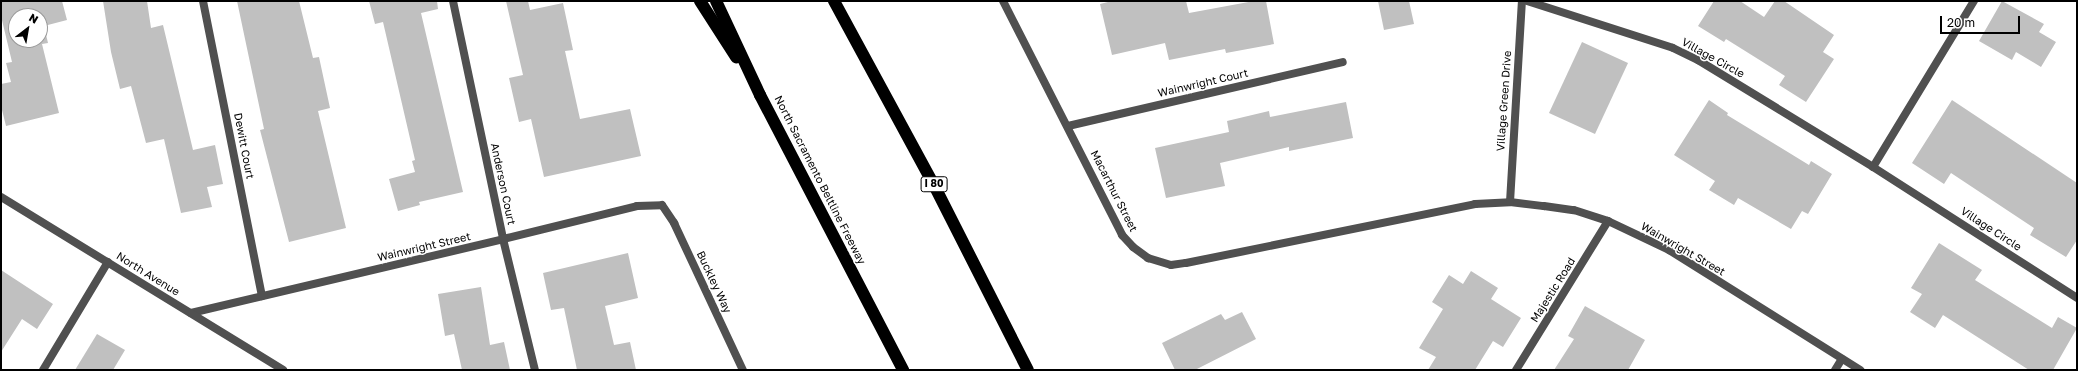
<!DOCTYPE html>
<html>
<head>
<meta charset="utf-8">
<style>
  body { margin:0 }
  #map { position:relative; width:2078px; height:371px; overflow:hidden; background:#fff; font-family:"Golos Text",sans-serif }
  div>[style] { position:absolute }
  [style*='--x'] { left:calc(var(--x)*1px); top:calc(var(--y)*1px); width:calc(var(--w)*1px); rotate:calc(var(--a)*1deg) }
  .building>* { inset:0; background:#c0c0c0 }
  .service>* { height:8px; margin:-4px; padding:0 4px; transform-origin:4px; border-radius:4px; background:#505050 }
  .minor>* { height:8px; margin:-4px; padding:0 4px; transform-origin:4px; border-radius:4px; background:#505050 }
  .tertiary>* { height:8px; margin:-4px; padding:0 4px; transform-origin:4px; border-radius:4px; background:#505050 }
  .motorway>* { height:12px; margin:-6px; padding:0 6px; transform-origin:6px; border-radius:6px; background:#000 }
  span { translate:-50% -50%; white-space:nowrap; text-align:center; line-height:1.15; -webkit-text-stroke:3px #fff; paint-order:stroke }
  .shield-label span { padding:1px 3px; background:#fff; border:1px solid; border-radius:3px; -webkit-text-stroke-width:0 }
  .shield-label { font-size:10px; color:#000; font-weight:700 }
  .street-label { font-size:11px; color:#000 }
  .frame { position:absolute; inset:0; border:2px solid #000; pointer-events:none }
  .north { position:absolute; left:8px; top:8px; width:40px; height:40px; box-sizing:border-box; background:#fff; border:1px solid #999; border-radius:50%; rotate:31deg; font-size:11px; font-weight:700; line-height:16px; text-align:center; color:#000 }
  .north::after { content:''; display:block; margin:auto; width:14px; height:18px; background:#000; clip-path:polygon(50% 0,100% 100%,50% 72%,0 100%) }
  .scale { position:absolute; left:1940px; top:16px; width:80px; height:18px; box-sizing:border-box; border:2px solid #000; border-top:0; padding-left:5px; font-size:12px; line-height:14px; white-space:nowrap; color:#000; -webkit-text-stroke:3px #fff; paint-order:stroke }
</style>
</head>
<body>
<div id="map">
  <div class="building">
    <div style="clip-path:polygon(evenodd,1px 1px,62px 1px,67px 20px,44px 26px,48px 43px,42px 44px,59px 113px,6px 126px,1px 106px,1px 84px,11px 82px,6px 63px,12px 62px,1px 16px,1px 1px,16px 16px,40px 16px,40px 40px,16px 40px,16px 16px)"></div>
    <div style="clip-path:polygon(103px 1px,147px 1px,151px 28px,163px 25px,193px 150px,215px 145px,223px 184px,207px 187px,212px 207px,181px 213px,164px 139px,146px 143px,131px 86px,120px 89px,111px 52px)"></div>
    <div style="clip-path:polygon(237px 1px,299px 1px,313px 58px,319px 57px,330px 108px,318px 111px,346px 228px,289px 242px,260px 130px,264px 129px)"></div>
    <div style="clip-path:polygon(369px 1px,437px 1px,438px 9px,421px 13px,463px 192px,419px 202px,420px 205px,398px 211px,389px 179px,415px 172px,412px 161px,415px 160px,383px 22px,375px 24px)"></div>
    <div style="clip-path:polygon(506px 1px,528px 1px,530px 10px,563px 3px,573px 50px,565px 51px,580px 119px,630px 109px,641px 156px,544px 177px,531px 119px,519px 122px,509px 78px,523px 75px)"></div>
    <div style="clip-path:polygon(1112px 1px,1186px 1px,1189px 13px,1254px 1px,1266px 1px,1274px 44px,1226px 53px,1225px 49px,1169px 60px,1165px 43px,1112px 55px,1100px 4px)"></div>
    <div style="clip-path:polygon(1378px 1px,1409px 1px,1414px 24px,1384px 30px)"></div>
    <div style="clip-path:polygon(1714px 1px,1740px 1px,1764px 17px,1775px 1px,1784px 1px,1834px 35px,1823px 52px,1834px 59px,1806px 102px,1779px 85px,1785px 76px,1726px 39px,1724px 42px,1698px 26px)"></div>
    <div style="clip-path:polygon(2002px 1px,2044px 24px,2039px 32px,2056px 42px,2041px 67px,2016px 52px,2012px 60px,1979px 41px)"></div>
    <div style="clip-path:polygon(1582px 42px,1628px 63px,1595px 134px,1549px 113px)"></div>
    <div style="clip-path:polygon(1709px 100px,1728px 113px,1727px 115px,1809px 165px,1811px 161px,1832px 174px,1808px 214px,1802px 211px,1791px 229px,1738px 198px,1734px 205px,1709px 190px,1715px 181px,1674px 155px)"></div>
    <div style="clip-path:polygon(1952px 100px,2077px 183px,2077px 240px,2066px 257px,2030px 235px,2034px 228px,1951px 173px,1944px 184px,1912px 163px)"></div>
    <div style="clip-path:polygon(1346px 102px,1353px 138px,1289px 151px,1289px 147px,1220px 163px,1225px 186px,1166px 198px,1155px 148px,1229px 132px,1227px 121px,1269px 111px,1270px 117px)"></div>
    <div style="clip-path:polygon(1939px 243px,1982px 270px,1975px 280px,2052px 328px,2058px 317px,2077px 328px,2053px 370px,2029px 370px,1943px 315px,1935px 328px,1910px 312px,1922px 294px,1911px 288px)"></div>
    <div style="clip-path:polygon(628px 253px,638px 298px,605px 306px,614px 345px,630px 342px,636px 370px,577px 370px,564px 308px,551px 310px,543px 273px)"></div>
    <div style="clip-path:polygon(1px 270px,53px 304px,37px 329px,22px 319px,1px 352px)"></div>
    <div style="clip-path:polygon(1471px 271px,1498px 288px,1491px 299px,1521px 318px,1503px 347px,1493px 341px,1475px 370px,1428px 370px,1436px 357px,1419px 348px,1443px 309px,1432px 302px,1449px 275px,1463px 284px)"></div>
    <div style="clip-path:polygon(481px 287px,490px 345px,504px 342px,510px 370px,462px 370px,454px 334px,445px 336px,438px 294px)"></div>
    <div style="clip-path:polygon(1585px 306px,1645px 340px,1628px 370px,1554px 370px,1574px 339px,1568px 336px)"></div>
    <div style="clip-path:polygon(1242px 312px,1256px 339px,1195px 370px,1175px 370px,1162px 343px,1221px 314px,1225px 320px)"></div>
    <div style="clip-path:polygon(97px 334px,125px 350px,113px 370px,75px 370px)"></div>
  </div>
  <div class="service">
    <div style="--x:1873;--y:167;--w:194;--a:-58.7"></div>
    <div style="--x:43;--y:370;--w:126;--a:-59"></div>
  </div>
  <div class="minor">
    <div style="--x:203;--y:1;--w:301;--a:78.7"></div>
    <div style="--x:453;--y:1;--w:243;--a:78.1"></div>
    <div style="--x:503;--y:239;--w:135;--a:76.3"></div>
    <div style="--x:1003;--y:1;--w:263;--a:63"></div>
    <div style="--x:1122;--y:235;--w:16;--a:47"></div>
    <div style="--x:1133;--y:247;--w:19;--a:36"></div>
    <div style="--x:1148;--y:258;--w:24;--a:17"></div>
    <div style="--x:1171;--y:265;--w:15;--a:-8"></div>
    <div style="--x:1186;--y:263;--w:295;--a:-11.5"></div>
    <div style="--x:1475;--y:204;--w:35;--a:-3"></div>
    <div style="--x:1510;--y:202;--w:34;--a:7"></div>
    <div style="--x:1544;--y:206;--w:30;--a:8"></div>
    <div style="--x:1574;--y:210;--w:36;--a:18"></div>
    <div style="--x:1608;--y:221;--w:68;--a:25.4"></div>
    <div style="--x:1669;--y:250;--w:226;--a:32.1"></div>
    <div style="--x:1527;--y:1;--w:153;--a:17.8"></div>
    <div style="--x:1673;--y:48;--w:28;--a:26"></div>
    <div style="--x:1698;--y:60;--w:205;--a:31.4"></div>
    <div style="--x:1873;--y:167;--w:242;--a:32.7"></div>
    <div style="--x:1068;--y:126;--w:282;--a:-13.1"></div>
    <div style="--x:1510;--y:202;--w:201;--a:-86.6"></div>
    <div style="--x:191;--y:313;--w:321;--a:-13.3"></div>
    <div style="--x:503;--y:239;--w:138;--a:-13.8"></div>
    <div style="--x:637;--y:206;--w:25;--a:-2"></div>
    <div style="--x:662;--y:205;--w:22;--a:56"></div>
    <div style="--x:674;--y:223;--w:162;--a:64.9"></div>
    <div style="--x:1516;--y:370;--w:175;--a:-58.3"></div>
    <div style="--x:1835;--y:370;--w:13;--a:-58"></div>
  </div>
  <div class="tertiary">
    <div style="--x:1;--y:197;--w:331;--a:31.5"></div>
  </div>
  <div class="motorway">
    <div style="--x:700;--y:1;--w:67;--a:57.3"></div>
    <div style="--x:716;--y:1;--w:104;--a:64.9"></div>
    <div style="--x:760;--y:95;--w:310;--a:62.5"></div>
    <div style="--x:834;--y:1;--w:212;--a:61.5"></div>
    <div style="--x:935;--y:187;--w:205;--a:63.1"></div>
  </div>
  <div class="shield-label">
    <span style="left:934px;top:184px">I 80</span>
  </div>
  <div class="street-label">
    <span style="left:1713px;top:58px;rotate:29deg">Village Circle</span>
    <span style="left:1203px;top:83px;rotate:-13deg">Wainwright Court</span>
    <span style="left:1504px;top:101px;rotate:-86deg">Village Green Drive</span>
    <span style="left:244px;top:146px;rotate:79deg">Dewitt Court</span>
    <span style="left:820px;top:180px;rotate:63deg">North Sacramento Beltline Freeway</span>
    <span style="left:503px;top:184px;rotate:78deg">Anderson Court</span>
    <span style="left:1114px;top:191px;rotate:63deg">Macarthur Street</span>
    <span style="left:1991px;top:229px;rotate:33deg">Village Circle</span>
    <span style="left:424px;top:247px;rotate:-13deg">Wainwright Street</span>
    <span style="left:1683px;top:249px;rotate:30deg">Wainwright Street</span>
    <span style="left:148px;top:274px;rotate:32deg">North Avenue</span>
    <span style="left:714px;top:282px;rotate:65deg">Buckley Way</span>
    <span style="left:1553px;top:290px;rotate:-58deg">Majestic Road</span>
  </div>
  <div class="frame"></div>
  <div class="north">N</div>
  <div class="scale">20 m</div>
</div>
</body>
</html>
